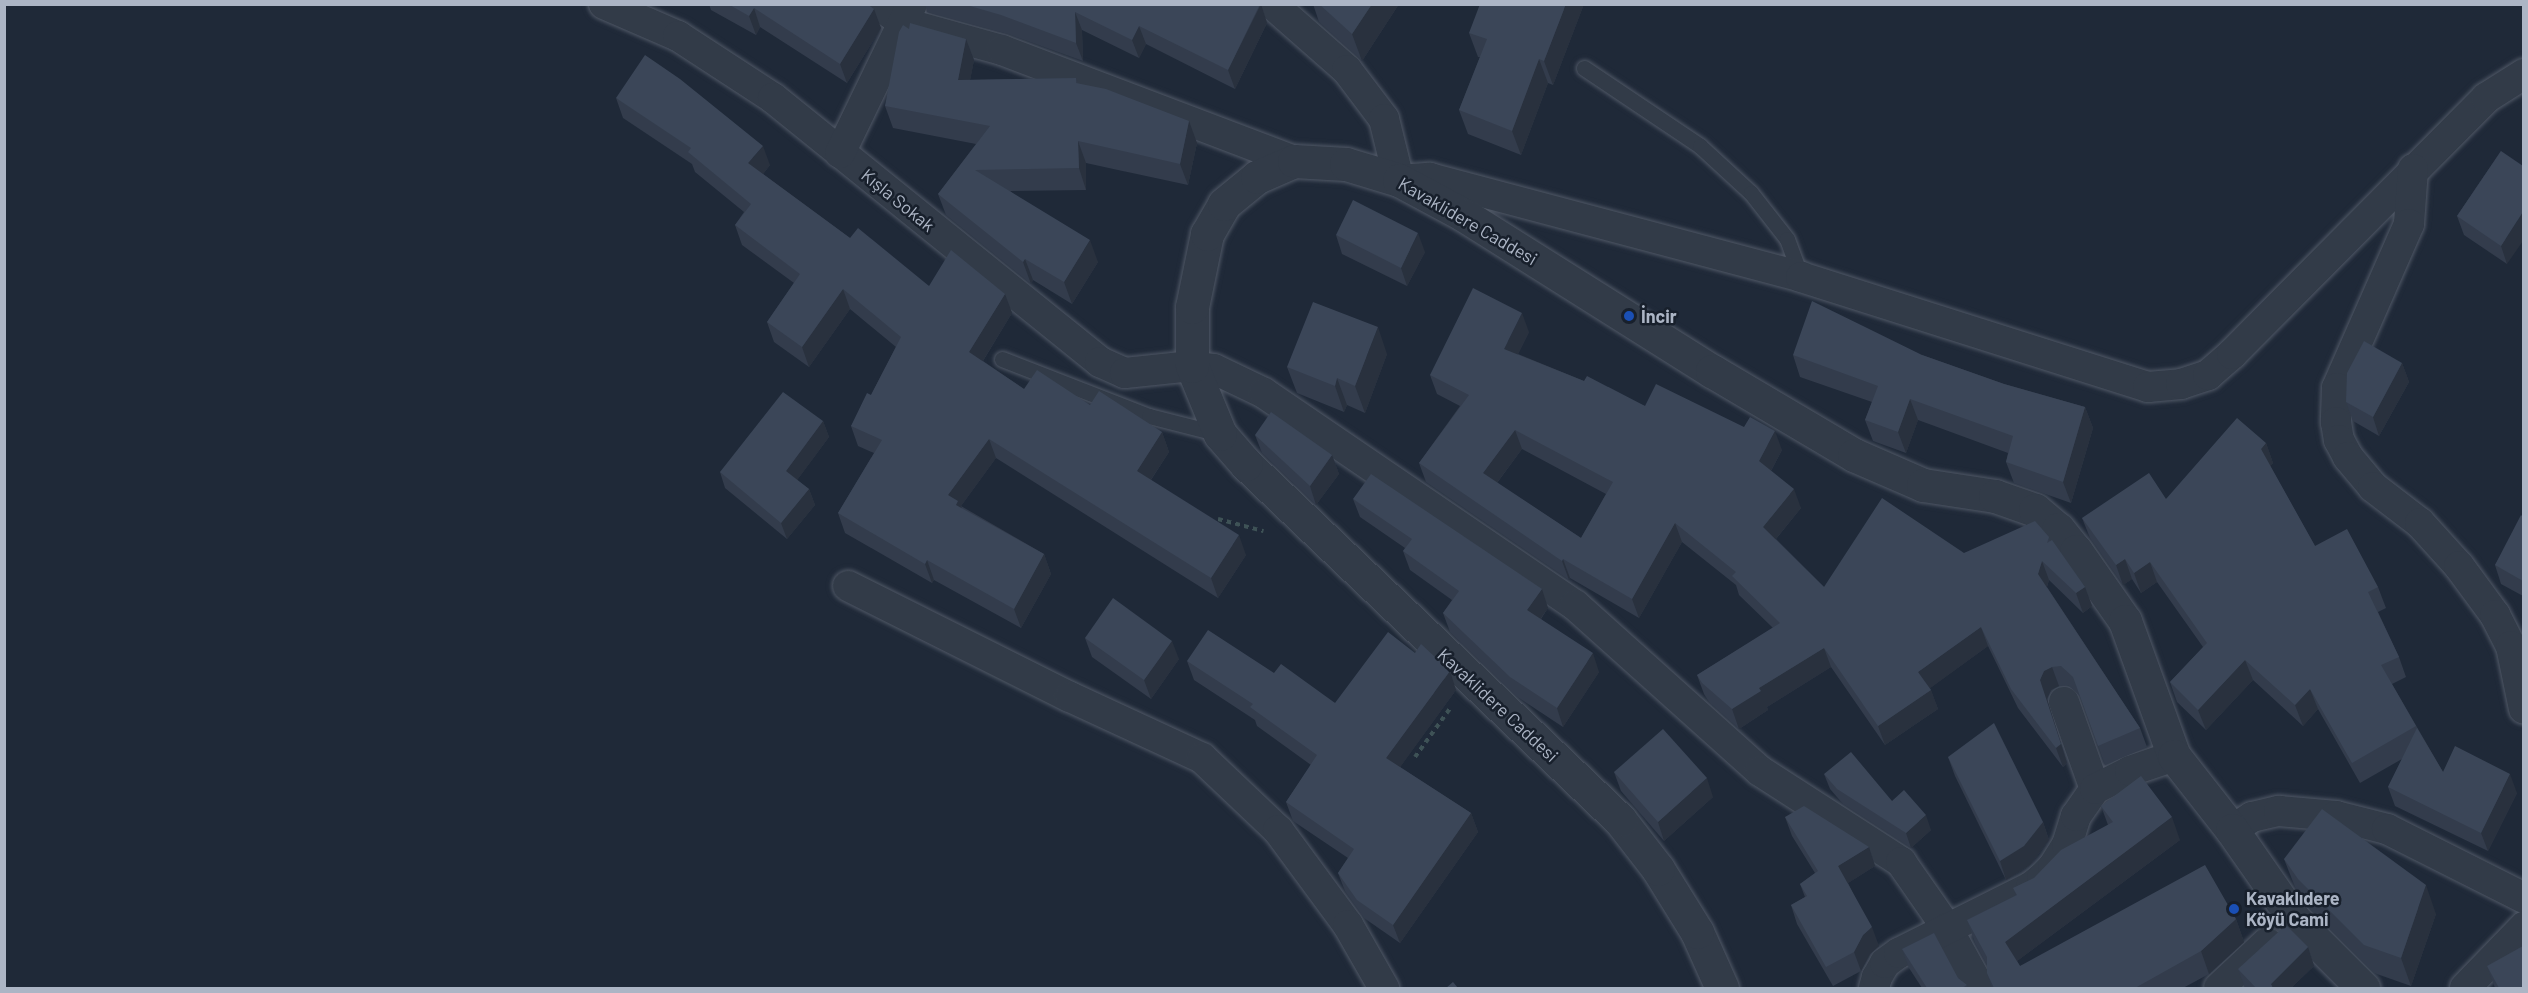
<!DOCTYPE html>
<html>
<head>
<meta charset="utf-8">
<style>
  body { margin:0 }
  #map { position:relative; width:2528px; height:993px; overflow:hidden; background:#1f2938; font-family:Barlow,sans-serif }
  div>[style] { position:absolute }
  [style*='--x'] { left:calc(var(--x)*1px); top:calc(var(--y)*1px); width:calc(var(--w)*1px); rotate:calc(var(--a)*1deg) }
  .path>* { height:4px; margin-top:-2px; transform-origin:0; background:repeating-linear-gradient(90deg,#3e5256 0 4.5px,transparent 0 9px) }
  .roads { filter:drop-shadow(0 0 2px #505866) drop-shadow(0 0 2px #505866) }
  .service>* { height:15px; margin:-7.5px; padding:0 7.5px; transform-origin:7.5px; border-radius:7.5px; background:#323b48 }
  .minor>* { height:30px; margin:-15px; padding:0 15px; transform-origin:15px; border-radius:15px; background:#323b48 }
  .tertiary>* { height:33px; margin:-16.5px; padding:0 16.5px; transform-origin:16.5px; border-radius:16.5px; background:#323b48 }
  .wall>* { inset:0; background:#333c4c }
  .shaded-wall>* { inset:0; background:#29313e }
  .building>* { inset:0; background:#3b4658 }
  .dots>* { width:16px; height:16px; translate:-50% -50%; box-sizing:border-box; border:3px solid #18202c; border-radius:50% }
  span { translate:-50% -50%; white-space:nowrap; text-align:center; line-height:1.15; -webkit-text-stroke:5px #18202c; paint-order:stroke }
  .street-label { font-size:18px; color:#acb5c5 }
  .poi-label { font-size:18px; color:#acb5c5; font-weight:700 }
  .left { translate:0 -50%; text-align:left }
  .frame { position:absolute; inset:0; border:6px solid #acb5c5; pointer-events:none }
</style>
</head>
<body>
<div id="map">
  <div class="path">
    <div style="--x:1218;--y:519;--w:47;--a:14.9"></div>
    <div style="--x:1415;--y:757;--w:62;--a:-54.2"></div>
  </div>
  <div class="roads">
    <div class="service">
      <div style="--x:1584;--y:68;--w:140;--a:33.9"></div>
      <div style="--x:1700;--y:146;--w:69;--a:42.7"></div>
      <div style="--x:1751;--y:193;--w:58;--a:52"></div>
      <div style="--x:1787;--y:239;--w:40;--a:69.8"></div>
      <div style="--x:1002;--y:359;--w:158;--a:21.2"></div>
      <div style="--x:1149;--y:416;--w:73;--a:14.2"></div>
    </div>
    <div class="minor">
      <div style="--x:604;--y:4;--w:81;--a:23.4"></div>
      <div style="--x:678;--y:36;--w:113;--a:33.1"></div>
      <div style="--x:773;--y:98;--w:420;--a:38.9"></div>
      <div style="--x:1100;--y:362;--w:27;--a:24"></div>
      <div style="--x:1125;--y:373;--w:67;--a:-6"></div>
      <div style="--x:1192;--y:366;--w:22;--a:8"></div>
      <div style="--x:1214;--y:369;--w:55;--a:25.6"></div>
      <div style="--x:1264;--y:393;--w:376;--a:34.3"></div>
      <div style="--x:1575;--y:605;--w:249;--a:41.9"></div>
      <div style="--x:1760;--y:771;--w:168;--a:32.8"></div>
      <div style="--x:1901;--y:862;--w:80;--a:55.1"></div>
      <div style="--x:1947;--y:928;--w:68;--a:61.2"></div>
      <div style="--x:877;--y:4;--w:33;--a:35"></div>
      <div style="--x:904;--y:23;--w:102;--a:15.4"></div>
      <div style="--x:1002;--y:50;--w:312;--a:20.8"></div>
      <div style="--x:1272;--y:4;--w:100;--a:41.3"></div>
      <div style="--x:1347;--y:70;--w:61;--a:52.9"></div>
      <div style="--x:1384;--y:119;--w:63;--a:76.2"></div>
      <div style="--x:1399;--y:180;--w:31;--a:-4"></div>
      <div style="--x:1430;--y:178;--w:384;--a:14.9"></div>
      <div style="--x:1801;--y:277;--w:364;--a:17.6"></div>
      <div style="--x:2148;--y:387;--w:33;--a:-5"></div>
      <div style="--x:2181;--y:384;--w:28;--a:-18"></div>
      <div style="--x:2208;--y:375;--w:32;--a:-41"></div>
      <div style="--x:2232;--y:354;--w:361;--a:-45.2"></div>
      <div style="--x:2486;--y:98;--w:45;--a:-32.3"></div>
      <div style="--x:840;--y:153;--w:165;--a:-64.2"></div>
      <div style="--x:2413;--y:169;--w:55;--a:94.2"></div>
      <div style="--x:2409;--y:224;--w:179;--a:113.7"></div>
      <div style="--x:2337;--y:388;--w:34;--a:92"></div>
      <div style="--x:2336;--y:422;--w:18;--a:81"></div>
      <div style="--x:2339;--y:440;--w:19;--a:62"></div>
      <div style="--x:2348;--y:457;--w:39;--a:50"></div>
      <div style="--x:2373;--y:487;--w:59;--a:37.5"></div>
      <div style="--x:2420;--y:523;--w:58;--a:47.8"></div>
      <div style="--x:2459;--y:566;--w:61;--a:53.7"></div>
      <div style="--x:2495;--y:615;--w:35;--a:63"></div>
      <div style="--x:2511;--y:646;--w:64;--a:78.3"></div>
      <div style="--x:848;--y:586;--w:248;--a:26.6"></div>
      <div style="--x:1070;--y:697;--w:145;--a:24.8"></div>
      <div style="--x:1202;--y:758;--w:105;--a:43.5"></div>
      <div style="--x:1278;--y:830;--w:118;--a:53.6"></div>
      <div style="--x:1348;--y:925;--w:73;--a:60.3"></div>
      <div style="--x:2064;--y:702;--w:92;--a:70.4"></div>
      <div style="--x:2232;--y:830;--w:24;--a:-33"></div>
      <div style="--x:2252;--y:817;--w:28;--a:-13"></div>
      <div style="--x:2279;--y:811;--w:57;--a:5"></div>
      <div style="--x:2336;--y:816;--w:53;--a:14.3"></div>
      <div style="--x:2387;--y:829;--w:153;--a:26.7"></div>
      <div style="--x:1874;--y:988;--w:11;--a:-75"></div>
      <div style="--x:1877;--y:977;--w:16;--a:-60"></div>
      <div style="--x:1885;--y:963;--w:17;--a:-36"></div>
      <div style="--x:1899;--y:953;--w:148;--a:-26.6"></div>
      <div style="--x:2031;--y:887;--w:14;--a:-39"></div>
      <div style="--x:2042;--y:878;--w:16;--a:-45"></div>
      <div style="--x:2053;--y:867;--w:26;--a:-58"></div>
      <div style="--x:2067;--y:845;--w:30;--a:-73"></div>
      <div style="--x:2076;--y:816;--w:33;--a:-55"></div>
      <div style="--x:2095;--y:789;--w:39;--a:-27"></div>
      <div style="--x:2130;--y:771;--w:46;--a:-18.8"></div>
      <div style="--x:2219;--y:988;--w:66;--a:-43.2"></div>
      <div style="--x:2465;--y:988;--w:85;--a:-46"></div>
    </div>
    <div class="tertiary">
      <div style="--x:1722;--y:988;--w:61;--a:-114.1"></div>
      <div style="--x:1697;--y:932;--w:74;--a:-121.8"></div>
      <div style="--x:1658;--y:869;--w:62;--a:-127.8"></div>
      <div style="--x:1620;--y:820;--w:516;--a:-136.41"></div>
      <div style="--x:1246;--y:464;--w:40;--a:-131"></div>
      <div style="--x:1220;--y:434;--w:74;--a:-112.4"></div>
      <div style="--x:1192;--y:366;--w:59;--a:-90"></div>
      <div style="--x:1192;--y:307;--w:75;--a:-78.4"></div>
      <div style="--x:1207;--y:234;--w:34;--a:-60"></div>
      <div style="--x:1224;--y:204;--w:43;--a:-39.3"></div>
      <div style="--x:1257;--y:177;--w:40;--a:-23.4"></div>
      <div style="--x:1294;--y:161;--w:52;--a:3.3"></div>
      <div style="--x:1346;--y:164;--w:55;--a:16.8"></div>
      <div style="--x:1399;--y:180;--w:74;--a:28.3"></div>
      <div style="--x:1464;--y:215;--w:293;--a:32.2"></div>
      <div style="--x:1712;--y:371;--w:165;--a:30.6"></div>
      <div style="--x:1854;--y:455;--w:75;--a:23.5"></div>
      <div style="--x:1923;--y:485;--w:73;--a:8.7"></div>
      <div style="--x:1995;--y:496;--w:42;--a:19.3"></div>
      <div style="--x:2035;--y:510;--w:30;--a:40"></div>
      <div style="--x:2058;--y:529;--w:28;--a:51"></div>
      <div style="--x:2076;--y:551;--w:85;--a:55"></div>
      <div style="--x:2125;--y:621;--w:144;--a:70.1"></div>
      <div style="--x:2174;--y:756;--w:94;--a:51.9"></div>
      <div style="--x:2232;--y:830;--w:108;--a:55.1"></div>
      <div style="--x:2294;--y:919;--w:98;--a:45"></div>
    </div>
  </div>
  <div class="wall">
    <div style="clip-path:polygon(709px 4px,867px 4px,881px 28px,847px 83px,760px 27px,756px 35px,711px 10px)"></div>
    <div style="clip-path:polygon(925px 4px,1261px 4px,1267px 23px,1235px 89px,1146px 44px,1139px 58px,1082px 30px,1083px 61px,1008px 34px,927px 12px)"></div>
    <div style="clip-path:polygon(1313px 4px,1399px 4px,1362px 61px,1319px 22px)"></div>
    <div style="clip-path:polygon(1584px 4px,1553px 85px,1548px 83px,1521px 155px,1468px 134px,1459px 110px,1480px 57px,1478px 57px,1469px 33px)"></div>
    <div style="clip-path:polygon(909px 29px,966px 39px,974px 60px,970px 80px,1076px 78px,1078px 83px,1197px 143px,1188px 185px,1086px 163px,1086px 190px,1010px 191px,1098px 262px,1072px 304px,1033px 280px,1031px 284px,946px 215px,938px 194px,976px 144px,893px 128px,885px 106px)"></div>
    <div style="clip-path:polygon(616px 98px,770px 165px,763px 174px,850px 238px,929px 286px,1005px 294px,1012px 313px,983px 361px,1024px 389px,1090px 405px,1162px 432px,1169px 452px,1151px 480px,1246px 555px,1218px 598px,996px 458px,961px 506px,1044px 554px,1051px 574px,1021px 628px,934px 580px,932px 583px,845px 533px,838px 513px,874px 453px,858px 446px,851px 426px,871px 395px,896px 347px,850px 309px,809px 367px,774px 342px,767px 322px,794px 283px,742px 245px,735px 225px,744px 212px,695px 172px,692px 164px,623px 118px)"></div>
    <div style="clip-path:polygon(2501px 151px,2507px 264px,2464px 235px,2457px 216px)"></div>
    <div style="clip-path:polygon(1336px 235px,1425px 252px,1407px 286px,1342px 254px)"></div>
    <div style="clip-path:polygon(evenodd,1529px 332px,1518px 354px,1645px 406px,1782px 450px,1771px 471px,1801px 508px,1776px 539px,1824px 587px,1964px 553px,2049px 537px,2050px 541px,2085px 587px,2092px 606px,2083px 613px,2049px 580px,2047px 587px,2140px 728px,2147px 747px,2105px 765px,2080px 696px,2068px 685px,2059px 686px,2051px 690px,2047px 699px,2067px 763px,2063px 767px,2018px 708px,1988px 646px,1930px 688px,1938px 709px,1885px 745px,1831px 667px,1767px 707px,1768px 710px,1739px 729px,1709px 702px,1704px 694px,1697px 675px,1773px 628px,1739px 595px,1736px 585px,1682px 542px,1639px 618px,1570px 578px,1569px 580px,1426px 482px,1419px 463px,1460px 406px,1437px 394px,1430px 375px,1529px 332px,1522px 449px,1606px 494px,1581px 538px,1497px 483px,1522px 449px)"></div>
    <div style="clip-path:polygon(1387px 354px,1365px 413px,1347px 405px,1344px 412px,1297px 393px,1287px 367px)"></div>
    <div style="clip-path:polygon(1793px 355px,1922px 355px,2004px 384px,2085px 407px,2093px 428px,2071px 503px,2014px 483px,2006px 462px,2008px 453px,1918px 420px,1906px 453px,1873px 441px,1865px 420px,1872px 402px,1800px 377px)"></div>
    <div style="clip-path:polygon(2402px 363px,2409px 382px,2379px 436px,2353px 421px,2346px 402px)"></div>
    <div style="clip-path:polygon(823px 421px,829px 437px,797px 480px,809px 489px,815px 505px,787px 539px,725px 488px,720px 472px)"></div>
    <div style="clip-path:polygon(1255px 435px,1332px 455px,1339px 474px,1316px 505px,1262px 453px)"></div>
    <div style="clip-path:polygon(2266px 443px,2273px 463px,2270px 466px,2315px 546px,2378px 587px,2386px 608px,2378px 612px,2399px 657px,2406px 677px,2392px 684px,2443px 772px,2517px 793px,2488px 851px,2395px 806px,2388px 787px,2402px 759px,2360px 783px,2318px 709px,2303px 726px,2253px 680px,2206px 730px,2177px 702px,2170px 682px,2203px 647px,2157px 582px,2141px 593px,2132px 579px,2123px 585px,2090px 538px,2082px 518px,2166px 499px)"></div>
    <div style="clip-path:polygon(1353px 499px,1548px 608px,1541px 619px,1599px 672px,1563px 727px,1516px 696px,1450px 632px,1443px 613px,1452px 600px,1410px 570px,1403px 551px,1405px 548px,1360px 517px)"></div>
    <div style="clip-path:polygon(2523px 517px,2523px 596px,2501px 584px,2495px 565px)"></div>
    <div style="clip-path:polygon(1085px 638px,1179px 659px,1151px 699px,1092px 657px)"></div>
    <div style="clip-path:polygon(1187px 661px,1274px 673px,1335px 703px,1456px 690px,1400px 767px,1471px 813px,1478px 832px,1400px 943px,1364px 918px,1345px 891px,1338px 873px,1348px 858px,1293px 821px,1286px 802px,1311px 765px,1257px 726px,1255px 720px,1194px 680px)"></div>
    <div style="clip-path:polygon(1948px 757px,2043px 822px,2049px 840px,2030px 865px,2006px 880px,1955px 776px)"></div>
    <div style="clip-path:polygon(1614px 772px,1713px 797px,1664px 841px,1621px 791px)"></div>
    <div style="clip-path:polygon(1824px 774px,1892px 801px,1931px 830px,1911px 848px,1843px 804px,1830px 789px)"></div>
    <div style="clip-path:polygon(2101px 806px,2180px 840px,2017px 961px,2020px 966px,2236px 919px,2244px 942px,2209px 974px,2183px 988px,1992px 988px,1987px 973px,1987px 965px,1975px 943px,1967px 920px,2016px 895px,2013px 888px,2034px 878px,2108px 825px)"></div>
    <div style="clip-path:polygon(1785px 817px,1869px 847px,1875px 866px,1848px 883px,1879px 946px,1870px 954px,1861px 971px,1833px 986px,1797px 924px,1791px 905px,1805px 897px,1800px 884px,1815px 873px,1792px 836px)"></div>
    <div style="clip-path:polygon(2284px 859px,2436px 914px,2411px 986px,2374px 973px,2308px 907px,2295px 887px)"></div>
    <div style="clip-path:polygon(2308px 947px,2314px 966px,2291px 988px,2245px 988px,2238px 969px)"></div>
    <div style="clip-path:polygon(1902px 949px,1958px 978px,1969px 988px,1922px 988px,1909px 968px)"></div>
    <div style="clip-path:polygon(2487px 966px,2523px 988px,2495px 988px)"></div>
  </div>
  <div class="shaded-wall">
    <div style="clip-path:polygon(1261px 4px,1267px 23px,1235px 89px,1228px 70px)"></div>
    <div style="clip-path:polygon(1372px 4px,1399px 4px,1362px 61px,1352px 34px)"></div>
    <div style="clip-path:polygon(1566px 4px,1584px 4px,1553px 85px,1544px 61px)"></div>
    <div style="clip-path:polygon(754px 8px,760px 27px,756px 35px,749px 16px)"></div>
    <div style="clip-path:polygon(874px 9px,881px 28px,847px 83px,840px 64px)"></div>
    <div style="clip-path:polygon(1075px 12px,1082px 30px,1083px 61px,1076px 43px)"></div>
    <div style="clip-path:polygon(1139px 26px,1146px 44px,1139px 58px,1132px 40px)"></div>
    <div style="clip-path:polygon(966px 39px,974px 60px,966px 102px,958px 80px)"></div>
    <div style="clip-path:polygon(1539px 59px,1548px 83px,1521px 155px,1512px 131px)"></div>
    <div style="clip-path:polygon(1189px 121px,1197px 143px,1188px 185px,1180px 164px)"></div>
    <div style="clip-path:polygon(1078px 141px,1086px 163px,1086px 190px,1079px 168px)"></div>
    <div style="clip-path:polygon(763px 146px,770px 165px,756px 183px,748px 163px)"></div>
    <div style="clip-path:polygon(2523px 212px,2523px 241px,2507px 264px,2501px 246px)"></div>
    <div style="clip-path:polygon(1418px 233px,1425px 252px,1407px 286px,1401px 268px)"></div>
    <div style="clip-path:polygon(1090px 240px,1098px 262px,1072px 304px,1064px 282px)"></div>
    <div style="clip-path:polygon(1025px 259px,1033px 280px,1031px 284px,1023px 262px)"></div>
    <div style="clip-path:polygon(843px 289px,850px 309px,809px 367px,802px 347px)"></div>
    <div style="clip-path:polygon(1005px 294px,1012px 313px,976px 372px,969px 352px)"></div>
    <div style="clip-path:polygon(1522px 313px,1529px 332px,1511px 368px,1504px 349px)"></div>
    <div style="clip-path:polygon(1378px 327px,1387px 354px,1365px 413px,1355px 386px)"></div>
    <div style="clip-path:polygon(2402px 363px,2409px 382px,2379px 436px,2373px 417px)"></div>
    <div style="clip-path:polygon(1337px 378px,1347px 405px,1344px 412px,1335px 386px)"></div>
    <div style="clip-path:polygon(1910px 399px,1918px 420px,1906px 453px,1898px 432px)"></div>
    <div style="clip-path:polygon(2085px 407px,2093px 428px,2071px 503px,2063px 482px)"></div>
    <div style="clip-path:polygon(823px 421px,829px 437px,792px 487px,786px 471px)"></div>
    <div style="clip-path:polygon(1515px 430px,1522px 449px,1490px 492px,1483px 473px)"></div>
    <div style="clip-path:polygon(1775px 431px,1782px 450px,1766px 480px,1759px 461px)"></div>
    <div style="clip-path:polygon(1162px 432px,1169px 452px,1144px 490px,1137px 471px)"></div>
    <div style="clip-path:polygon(989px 439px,996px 458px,961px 506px,966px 520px,948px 495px)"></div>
    <div style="clip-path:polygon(2266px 443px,2273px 463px,2268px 469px,2261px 449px)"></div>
    <div style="clip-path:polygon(1332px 455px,1339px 474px,1316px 505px,1310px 486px)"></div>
    <div style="clip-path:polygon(809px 489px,815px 505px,787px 539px,781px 523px)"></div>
    <div style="clip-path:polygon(1794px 489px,1801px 508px,1770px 546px,1763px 527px)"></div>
    <div style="clip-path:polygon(1675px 523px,1682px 542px,1639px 618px,1632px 599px)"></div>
    <div style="clip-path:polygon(1239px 535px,1246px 555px,1218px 598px,1211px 578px)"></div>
    <div style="clip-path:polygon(1044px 554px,1051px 574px,1021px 628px,1014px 609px)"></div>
    <div style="clip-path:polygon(1563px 559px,1570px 578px,1569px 580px,1562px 561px)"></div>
    <div style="clip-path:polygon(2125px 559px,2132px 579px,2123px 585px,2116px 565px)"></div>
    <div style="clip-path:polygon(927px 560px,934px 580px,932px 583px,925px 564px)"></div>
    <div style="clip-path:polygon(2042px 561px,2049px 580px,2045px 593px,2038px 574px)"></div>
    <div style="clip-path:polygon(2150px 562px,2157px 582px,2141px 593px,2134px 573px)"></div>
    <div style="clip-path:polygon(2085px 587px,2092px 606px,2083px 613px,2076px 593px)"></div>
    <div style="clip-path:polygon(1542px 589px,1548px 608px,1534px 628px,1527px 610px)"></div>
    <div style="clip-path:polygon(1981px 627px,1988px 646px,1925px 692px,1918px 672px)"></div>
    <div style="clip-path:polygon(1172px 641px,1179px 659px,1151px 699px,1144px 680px)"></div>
    <div style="clip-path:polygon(1824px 648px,1831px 667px,1767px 707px,1768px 710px,1739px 729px,1732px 709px,1759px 688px)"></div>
    <div style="clip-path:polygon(1593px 653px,1599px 672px,1563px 727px,1557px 708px)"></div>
    <div style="clip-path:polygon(2245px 660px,2253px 680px,2206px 730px,2198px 710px)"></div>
    <div style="clip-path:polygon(2052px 667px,2059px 686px,2051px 690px,2047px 699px,2067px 763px,2063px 767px,2056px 748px,2040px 680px,2044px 671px)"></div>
    <div style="clip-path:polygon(1450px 671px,1456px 690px,1393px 777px,1386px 758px)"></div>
    <div style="clip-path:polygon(2310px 689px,2318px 709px,2303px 726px,2295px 705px)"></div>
    <div style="clip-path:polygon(1931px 690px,1938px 709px,1885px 745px,1878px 726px)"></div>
    <div style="clip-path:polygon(2510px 774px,2517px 793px,2488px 851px,2481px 833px)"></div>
    <div style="clip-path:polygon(1707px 778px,1713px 797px,1664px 841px,1658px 822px)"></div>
    <div style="clip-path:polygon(1471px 813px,1478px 832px,1400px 943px,1393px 925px)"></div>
    <div style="clip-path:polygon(1926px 815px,1931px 830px,1911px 848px,1906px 833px)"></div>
    <div style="clip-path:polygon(2172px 817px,2180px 840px,2013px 964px,2005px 942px)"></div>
    <div style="clip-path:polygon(2043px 822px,2049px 840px,2030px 865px,2006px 880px,2000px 861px)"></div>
    <div style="clip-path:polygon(1869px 847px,1875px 866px,1845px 885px,1838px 866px)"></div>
    <div style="clip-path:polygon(2426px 885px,2436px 914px,2411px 986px,2401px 958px)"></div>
    <div style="clip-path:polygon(2236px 919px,2244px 942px,2209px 974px,2201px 951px)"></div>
    <div style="clip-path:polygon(1872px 927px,1879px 946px,1870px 954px,1861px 971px,1854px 952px,1863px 935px)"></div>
    <div style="clip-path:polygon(2308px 947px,2314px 966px,2291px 988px,2272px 988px,2271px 984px)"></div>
  </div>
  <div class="building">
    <div style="clip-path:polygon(728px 4px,867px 4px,874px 9px,840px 64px,754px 8px,749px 16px)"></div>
    <div style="clip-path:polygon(963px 4px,1260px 4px,1228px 70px,1139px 26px,1132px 40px,1075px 12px,1076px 43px,1001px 15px)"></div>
    <div style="clip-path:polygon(1319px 4px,1372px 4px,1352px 34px)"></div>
    <div style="clip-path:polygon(1480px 4px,1566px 4px,1544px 61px,1539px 59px,1512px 131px,1459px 110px,1487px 39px,1469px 33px)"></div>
    <div style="clip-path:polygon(910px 23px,966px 39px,958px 80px,1076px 78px,1076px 83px,1106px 89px,1189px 121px,1180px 164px,1078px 141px,1079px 168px,975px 170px,1090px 240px,1064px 282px,1025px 259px,1023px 262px,938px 194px,990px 126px,885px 106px,899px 32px,903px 25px,909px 29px)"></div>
    <div style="clip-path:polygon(645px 55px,680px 79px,763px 146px,748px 163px,850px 238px,858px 228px,929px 286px,951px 250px,1005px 294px,969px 352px,1024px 389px,1037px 370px,1090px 405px,1099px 391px,1162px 432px,1137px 471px,1239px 535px,1211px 578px,989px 439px,948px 495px,958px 501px,956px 505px,1044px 554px,1014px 609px,927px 560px,925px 564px,838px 513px,882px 440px,851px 426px,867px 393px,871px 395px,901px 337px,843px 289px,802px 347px,767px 322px,800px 274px,735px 225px,751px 204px,688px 152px,691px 148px,616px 98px)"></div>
    <div style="clip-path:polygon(2501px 151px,2523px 166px,2523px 212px,2501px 246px,2457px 216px)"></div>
    <div style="clip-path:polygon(1353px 200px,1418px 233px,1401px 268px,1336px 235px)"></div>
    <div style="clip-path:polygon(evenodd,1473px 288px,1522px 313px,1504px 349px,1584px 381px,1587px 376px,1645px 406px,1656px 384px,1744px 427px,1750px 417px,1775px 431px,1759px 461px,1794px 489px,1763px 527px,1824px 587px,1882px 498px,1964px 553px,2035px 521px,2049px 537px,2047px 543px,2052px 540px,2085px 587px,2076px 593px,2042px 561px,2038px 574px,2140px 728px,2098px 746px,2073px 677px,2061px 666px,2052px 667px,2044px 671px,2040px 680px,2061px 744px,2056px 748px,2011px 689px,1981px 627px,1918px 672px,1931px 690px,1878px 726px,1824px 648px,1759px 688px,1761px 691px,1732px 709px,1702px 683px,1697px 675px,1780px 623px,1732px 576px,1736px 572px,1675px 523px,1632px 599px,1563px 559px,1562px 561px,1419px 463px,1469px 395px,1430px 375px,1473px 288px,1515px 430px,1613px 482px,1581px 538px,1483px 473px,1515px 430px)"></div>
    <div style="clip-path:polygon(1812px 301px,1922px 355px,2004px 384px,2085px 407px,2063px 482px,2006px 462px,2013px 436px,1910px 399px,1898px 432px,1865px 420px,1878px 386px,1793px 355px)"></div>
    <div style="clip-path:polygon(1313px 302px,1378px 327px,1355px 386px,1337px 378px,1335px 386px,1287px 367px)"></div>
    <div style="clip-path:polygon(2364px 341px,2402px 363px,2373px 417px,2346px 402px,2347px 373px)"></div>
    <div style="clip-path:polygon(783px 392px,823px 421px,786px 471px,809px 489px,781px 523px,720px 472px)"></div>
    <div style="clip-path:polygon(1271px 412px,1332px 455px,1310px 486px,1255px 435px)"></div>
    <div style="clip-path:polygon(2237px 418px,2266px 443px,2261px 449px,2315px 546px,2347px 529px,2378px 587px,2368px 592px,2399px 657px,2381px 665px,2416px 726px,2352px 763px,2310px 689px,2295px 705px,2245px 660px,2198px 710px,2170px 682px,2207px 643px,2150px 562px,2134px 573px,2125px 559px,2116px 565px,2082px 518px,2149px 473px,2166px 499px)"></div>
    <div style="clip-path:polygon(1371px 474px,1542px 589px,1527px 610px,1593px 653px,1557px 708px,1510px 677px,1443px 613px,1459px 591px,1403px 551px,1412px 539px,1353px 499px)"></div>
    <div style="clip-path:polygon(2521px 515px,2523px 517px,2523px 581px,2495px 565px)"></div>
    <div style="clip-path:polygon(1113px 598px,1172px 641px,1144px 680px,1085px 638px)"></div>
    <div style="clip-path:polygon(1208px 630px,1274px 673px,1281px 664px,1335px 703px,1388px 632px,1415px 653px,1421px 644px,1450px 671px,1386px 758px,1471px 813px,1393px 925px,1357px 900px,1338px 873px,1354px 849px,1286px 802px,1317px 755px,1250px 707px,1253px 704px,1187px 661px)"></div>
    <div style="clip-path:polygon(1994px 723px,2043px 822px,2024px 846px,2000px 861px,1948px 757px)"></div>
    <div style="clip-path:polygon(2417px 728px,2443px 772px,2455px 746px,2510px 774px,2481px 833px,2388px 787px)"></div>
    <div style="clip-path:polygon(1663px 729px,1707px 778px,1658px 822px,1614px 772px)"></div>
    <div style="clip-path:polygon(1851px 752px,1892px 801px,1904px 790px,1926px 815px,1906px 833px,1837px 789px,1824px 774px)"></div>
    <div style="clip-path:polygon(2141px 776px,2172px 817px,2005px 942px,2020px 966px,2205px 865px,2236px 919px,2201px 951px,2135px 988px,1994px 988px,1987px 973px,1987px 957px,1967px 920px,2017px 895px,2013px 888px,2034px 878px,2061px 850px,2113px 822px,2101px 806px)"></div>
    <div style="clip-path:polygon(1804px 806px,1869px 847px,1838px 866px,1872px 927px,1863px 935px,1854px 952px,1826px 967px,1791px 905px,1807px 896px,1800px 884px,1818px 871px,1785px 817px)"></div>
    <div style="clip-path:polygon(2322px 809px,2426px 885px,2401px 958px,2364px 945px,2298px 879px,2284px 859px)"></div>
    <div style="clip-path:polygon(2286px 925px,2308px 947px,2271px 984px,2273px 988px,2256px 988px,2238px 969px)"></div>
    <div style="clip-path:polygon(1934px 933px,1958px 978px,1967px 985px,1962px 988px,1927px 988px,1902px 949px)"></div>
    <div style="clip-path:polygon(2523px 946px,2523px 988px,2499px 988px,2487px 966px)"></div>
    <div style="clip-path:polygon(1453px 982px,1458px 988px,1446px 988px)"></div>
  </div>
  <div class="dots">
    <div style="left:1629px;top:316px;background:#1a4fb4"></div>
    <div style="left:2234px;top:909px;background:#1a4fb4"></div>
  </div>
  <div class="street-label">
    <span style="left:898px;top:200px;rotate:39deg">Kışla Sokak</span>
    <span style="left:1468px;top:221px;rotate:30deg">Kavaklidere Caddesi</span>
    <span style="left:1498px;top:705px;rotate:43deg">Kavaklidere Caddesi</span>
  </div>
  <div class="poi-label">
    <span class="left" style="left:1641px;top:316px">İncir</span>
    <span class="left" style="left:2246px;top:909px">Kavaklıdere<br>Köyü Cami</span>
  </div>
  <div class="frame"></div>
</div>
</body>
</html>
